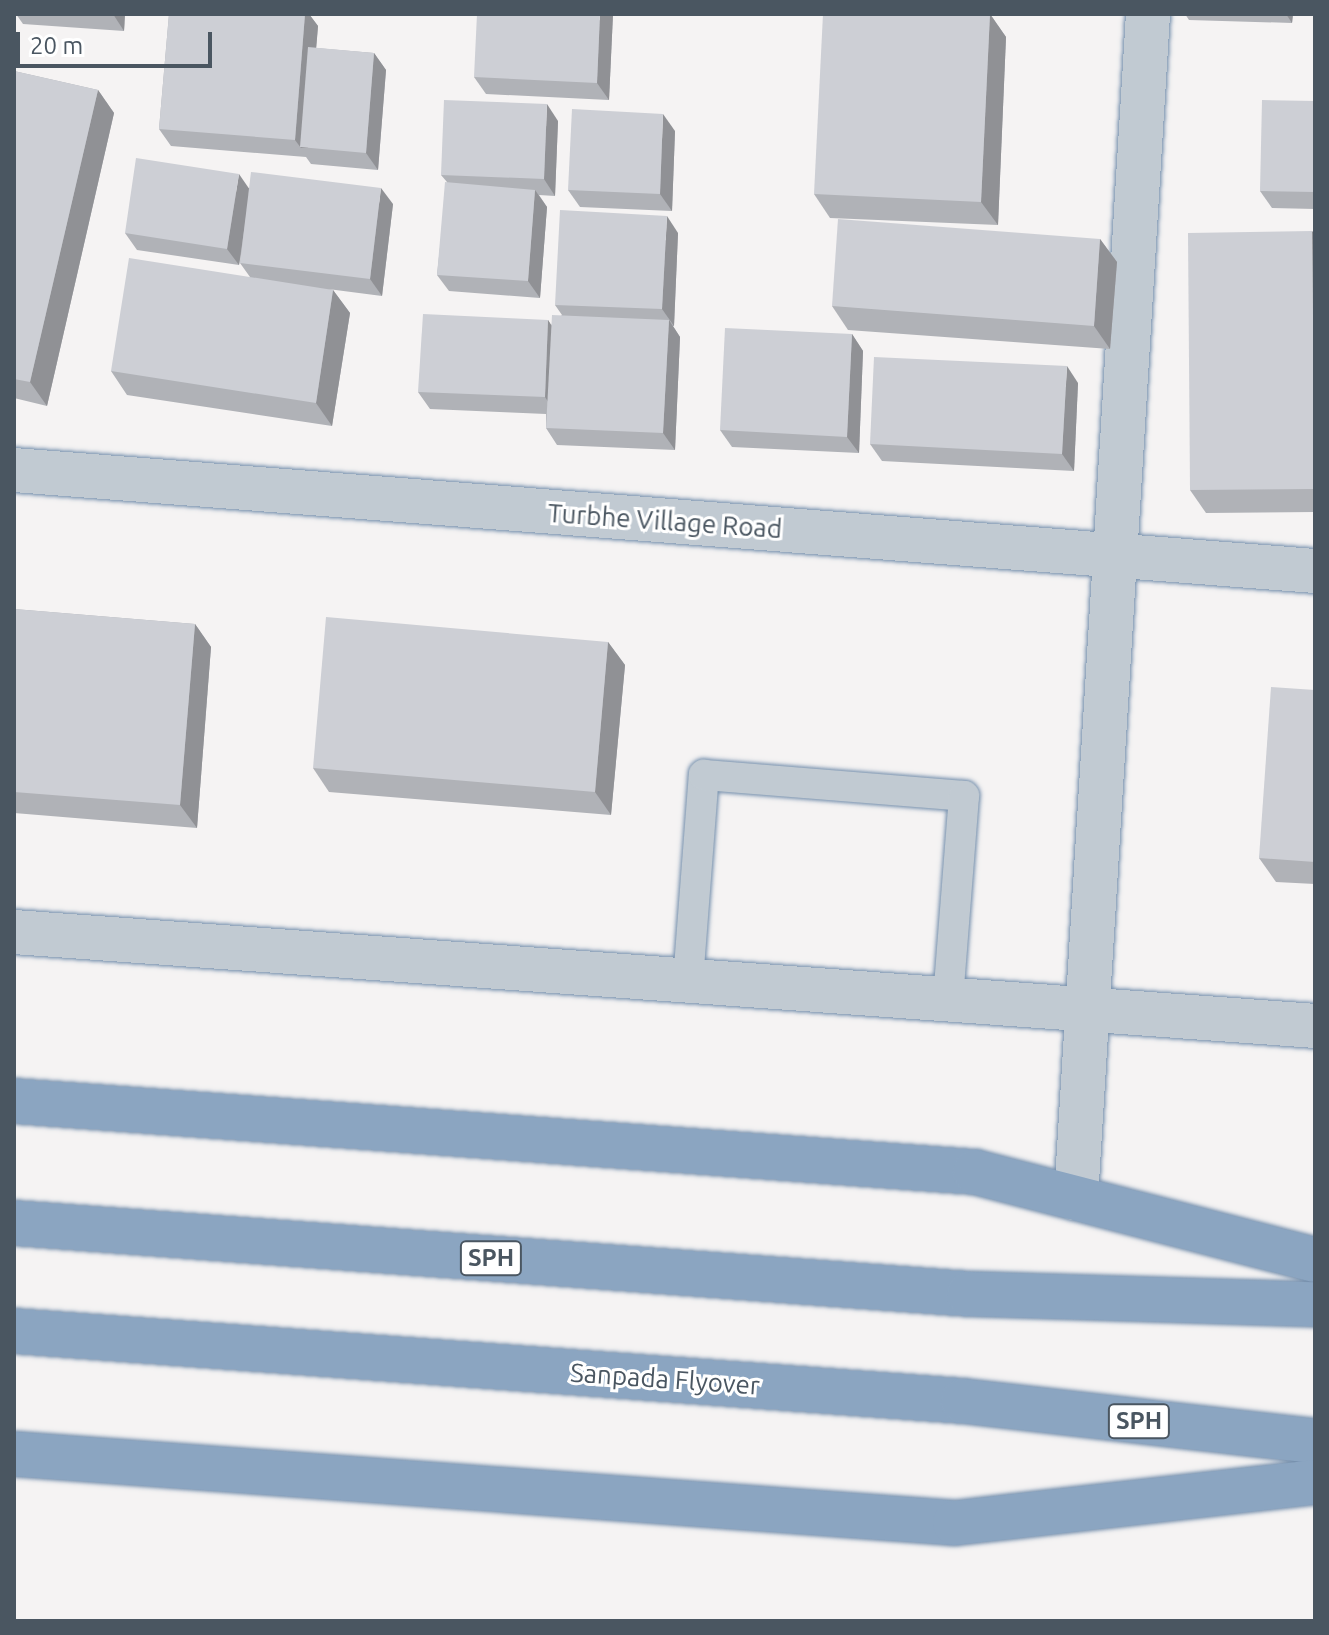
<!DOCTYPE html>
<html>
<head>
<meta charset="utf-8">
<style>
  body { margin:0 }
  #map { position:relative; width:1329px; height:1635px; overflow:hidden; background:#f5f3f3; font-family:Ubuntu,sans-serif }
  div>[style] { position:absolute }
  [style*='--x'] { left:calc(var(--x)*1px); top:calc(var(--y)*1px); width:calc(var(--w)*1px); rotate:calc(var(--a)*1deg) }
  .roads { filter:drop-shadow(0 0 2px #7690ad) drop-shadow(0 0 2px #7690ad) }
  .service>* { height:30px; margin:-15px; padding:0 15px; transform-origin:15px; border-radius:15px; background:#c1cad2 }
  .minor>* { height:44px; margin:-22px; padding:0 22px; transform-origin:22px; border-radius:22px; background:#c1cad2 }
  .motorway>* { height:44px; margin:-22px; padding:0 22px; transform-origin:22px; border-radius:22px; background:#8ba5c1 }
  .wall>* { inset:0; background:#b0b2b7 }
  .shaded-wall>* { inset:0; background:#909195 }
  .building>* { inset:0; background:#cdcfd5 }
  span { translate:-50% -50%; white-space:nowrap; text-align:center; line-height:1.15; -webkit-text-stroke:6px #fff; paint-order:stroke }
  .shield-label span { padding:2px 6px; background:#fff; border:2px solid; border-radius:6px; -webkit-text-stroke-width:0 }
  .shield-label { font-size:24px; color:#4a5661; font-weight:700 }
  .street-label { font-size:26px; color:#4a5661 }
  .frame { position:absolute; inset:0; border:16px solid #4a5661; pointer-events:none }
  .scale { position:absolute; left:16px; top:32px; width:196px; height:36px; box-sizing:border-box; border:4px solid #4a5661; border-top:0; padding-left:10px; font-size:24px; line-height:28px; white-space:nowrap; color:#4a5661; -webkit-text-stroke:6px #fff; paint-order:stroke }
</style>
</head>
<body>
<div id="map">
  <div class="roads">
    <div class="service">
      <div style="--x:688;--y:981;--w:207;--a:-85.6"></div>
      <div style="--x:704;--y:775;--w:261;--a:4.6"></div>
      <div style="--x:964;--y:796;--w:205;--a:94.5"></div>
    </div>
    <div class="minor">
      <div style="--x:14;--y:470;--w:1305;--a:4.44"></div>
      <div style="--x:14;--y:932;--w:1304;--a:4.13"></div>
      <div style="--x:1076;--y:1198;--w:1186;--a:-86.52"></div>
    </div>
    <div class="motorway">
      <div style="--x:14;--y:1101;--w:964;--a:4.23"></div>
      <div style="--x:975;--y:1172;--w:351;--a:14.5"></div>
      <div style="--x:14;--y:1223;--w:958;--a:4.25"></div>
      <div style="--x:969;--y:1294;--w:346;--a:1.7"></div>
      <div style="--x:14;--y:1331;--w:952;--a:4.22"></div>
      <div style="--x:963;--y:1401;--w:354;--a:6.5"></div>
      <div style="--x:14;--y:1454;--w:944;--a:4.19"></div>
      <div style="--x:955;--y:1523;--w:362;--a:-6.5"></div>
    </div>
  </div>
  <div class="wall">
    <div style="clip-path:polygon(16px 14px,125px 14px,124px 31px,23px 24px)"></div>
    <div style="clip-path:polygon(169px 14px,309px 14px,318px 26px,316px 48px,374px 53px,386px 70px,378px 170px,311px 164px,306px 157px,171px 146px,159px 129px)"></div>
    <div style="clip-path:polygon(613px 14px,609px 100px,486px 94px,474px 77px)"></div>
    <div style="clip-path:polygon(990px 14px,1006px 37px,998px 225px,830px 218px,814px 194px)"></div>
    <div style="clip-path:polygon(1185px 14px,1293px 14px,1292px 23px,1189px 20px)"></div>
    <div style="clip-path:polygon(14px 71px,98px 90px,114px 113px,47px 406px,14px 398px)"></div>
    <div style="clip-path:polygon(1315px 101px,1315px 209px,1272px 208px,1260px 191px)"></div>
    <div style="clip-path:polygon(558px 121px,555px 196px,539px 195px,547px 207px,540px 298px,449px 291px,437px 275px,447px 182px,441px 175px)"></div>
    <div style="clip-path:polygon(675px 131px,672px 211px,580px 207px,568px 190px)"></div>
    <div style="clip-path:polygon(249px 188px,393px 204px,382px 296px,328px 289px,333px 290px,350px 313px,332px 426px,127px 395px,111px 371px,250px 277px,240px 263px,241px 254px,239px 265px,137px 250px,125px 233px)"></div>
    <div style="clip-path:polygon(1312px 231px,1315px 235px,1315px 512px,1206px 513px,1190px 490px)"></div>
    <div style="clip-path:polygon(678px 233px,674px 326px,673px 326px,680px 337px,675px 450px,557px 445px,546px 428px,546px 414px,430px 409px,418px 392px,548px 320px,551px 325px,562px 315px,555px 305px)"></div>
    <div style="clip-path:polygon(1100px 239px,1117px 262px,1110px 349px,848px 330px,832px 306px)"></div>
    <div style="clip-path:polygon(852px 334px,863px 351px,859px 453px,732px 447px,720px 430px)"></div>
    <div style="clip-path:polygon(1078px 383px,1074px 471px,882px 461px,870px 444px)"></div>
    <div style="clip-path:polygon(14px 609px,195px 624px,211px 647px,197px 828px,14px 813px)"></div>
    <div style="clip-path:polygon(608px 642px,625px 665px,611px 815px,329px 792px,313px 768px)"></div>
    <div style="clip-path:polygon(1315px 690px,1315px 884px,1276px 882px,1259px 858px)"></div>
  </div>
  <div class="shaded-wall">
    <div style="clip-path:polygon(113px 14px,125px 14px,124px 31px)"></div>
    <div style="clip-path:polygon(305px 14px,309px 14px,318px 26px,308px 148px,301px 148px,295px 140px)"></div>
    <div style="clip-path:polygon(600px 14px,613px 14px,609px 100px,597px 83px)"></div>
    <div style="clip-path:polygon(990px 14px,1006px 37px,998px 225px,981px 202px)"></div>
    <div style="clip-path:polygon(1286px 14px,1293px 14px,1292px 23px)"></div>
    <div style="clip-path:polygon(374px 53px,386px 70px,378px 170px,366px 153px)"></div>
    <div style="clip-path:polygon(98px 90px,114px 113px,47px 406px,30px 382px)"></div>
    <div style="clip-path:polygon(547px 104px,558px 121px,555px 196px,544px 179px)"></div>
    <div style="clip-path:polygon(663px 114px,675px 131px,672px 211px,660px 194px)"></div>
    <div style="clip-path:polygon(239px 174px,250px 190px,239px 265px,227px 249px)"></div>
    <div style="clip-path:polygon(381px 188px,393px 204px,382px 296px,370px 279px)"></div>
    <div style="clip-path:polygon(535px 190px,547px 207px,540px 298px,528px 281px)"></div>
    <div style="clip-path:polygon(667px 216px,678px 233px,674px 326px,662px 309px)"></div>
    <div style="clip-path:polygon(1312px 231px,1315px 235px,1315px 469px)"></div>
    <div style="clip-path:polygon(1100px 239px,1117px 262px,1110px 349px,1094px 326px)"></div>
    <div style="clip-path:polygon(333px 290px,350px 313px,332px 426px,316px 403px)"></div>
    <div style="clip-path:polygon(548px 320px,559px 337px,556px 414px,545px 397px)"></div>
    <div style="clip-path:polygon(669px 320px,680px 337px,675px 450px,663px 433px)"></div>
    <div style="clip-path:polygon(852px 334px,863px 351px,859px 453px,847px 437px)"></div>
    <div style="clip-path:polygon(1067px 366px,1078px 383px,1074px 471px,1062px 454px)"></div>
    <div style="clip-path:polygon(195px 624px,211px 647px,197px 828px,180px 805px)"></div>
    <div style="clip-path:polygon(608px 642px,625px 665px,611px 815px,595px 792px)"></div>
  </div>
  <div class="building">
    <div style="clip-path:polygon(169px 14px,305px 14px,295px 140px,159px 129px)"></div>
    <div style="clip-path:polygon(477px 14px,600px 14px,597px 83px,474px 77px)"></div>
    <div style="clip-path:polygon(823px 14px,990px 14px,981px 202px,814px 194px)"></div>
    <div style="clip-path:polygon(308px 47px,374px 53px,366px 153px,300px 147px)"></div>
    <div style="clip-path:polygon(14px 71px,98px 90px,30px 382px,14px 379px)"></div>
    <div style="clip-path:polygon(444px 100px,547px 104px,544px 179px,441px 175px)"></div>
    <div style="clip-path:polygon(1262px 100px,1315px 101px,1315px 192px,1260px 191px)"></div>
    <div style="clip-path:polygon(572px 109px,663px 114px,660px 194px,568px 190px)"></div>
    <div style="clip-path:polygon(136px 158px,239px 174px,227px 249px,125px 233px)"></div>
    <div style="clip-path:polygon(251px 172px,381px 188px,370px 279px,240px 263px)"></div>
    <div style="clip-path:polygon(445px 182px,535px 190px,528px 281px,437px 275px)"></div>
    <div style="clip-path:polygon(560px 210px,667px 216px,662px 309px,555px 305px)"></div>
    <div style="clip-path:polygon(838px 219px,1100px 239px,1094px 326px,832px 306px)"></div>
    <div style="clip-path:polygon(1312px 231px,1315px 489px,1190px 490px,1188px 233px)"></div>
    <div style="clip-path:polygon(129px 258px,333px 290px,316px 403px,111px 371px)"></div>
    <div style="clip-path:polygon(423px 314px,548px 320px,545px 397px,418px 392px)"></div>
    <div style="clip-path:polygon(552px 315px,669px 320px,663px 433px,546px 428px)"></div>
    <div style="clip-path:polygon(725px 328px,852px 334px,847px 437px,720px 430px)"></div>
    <div style="clip-path:polygon(874px 357px,1067px 366px,1062px 454px,870px 444px)"></div>
    <div style="clip-path:polygon(14px 609px,195px 624px,180px 805px,14px 792px)"></div>
    <div style="clip-path:polygon(326px 617px,608px 642px,595px 792px,313px 768px)"></div>
    <div style="clip-path:polygon(1271px 687px,1315px 690px,1315px 862px,1259px 858px)"></div>
  </div>
  <div class="shield-label">
    <span style="left:491px;top:1258px">SPH</span>
    <span style="left:1139px;top:1421px">SPH</span>
  </div>
  <div class="street-label">
    <span style="left:665px;top:521px;rotate:4deg">Turbhe Village Road</span>
    <span style="left:665px;top:1379px;rotate:4deg">Sanpada Flyover</span>
  </div>
  <div class="frame"></div>
  <div class="scale">20 m</div>
</div>
</body>
</html>
